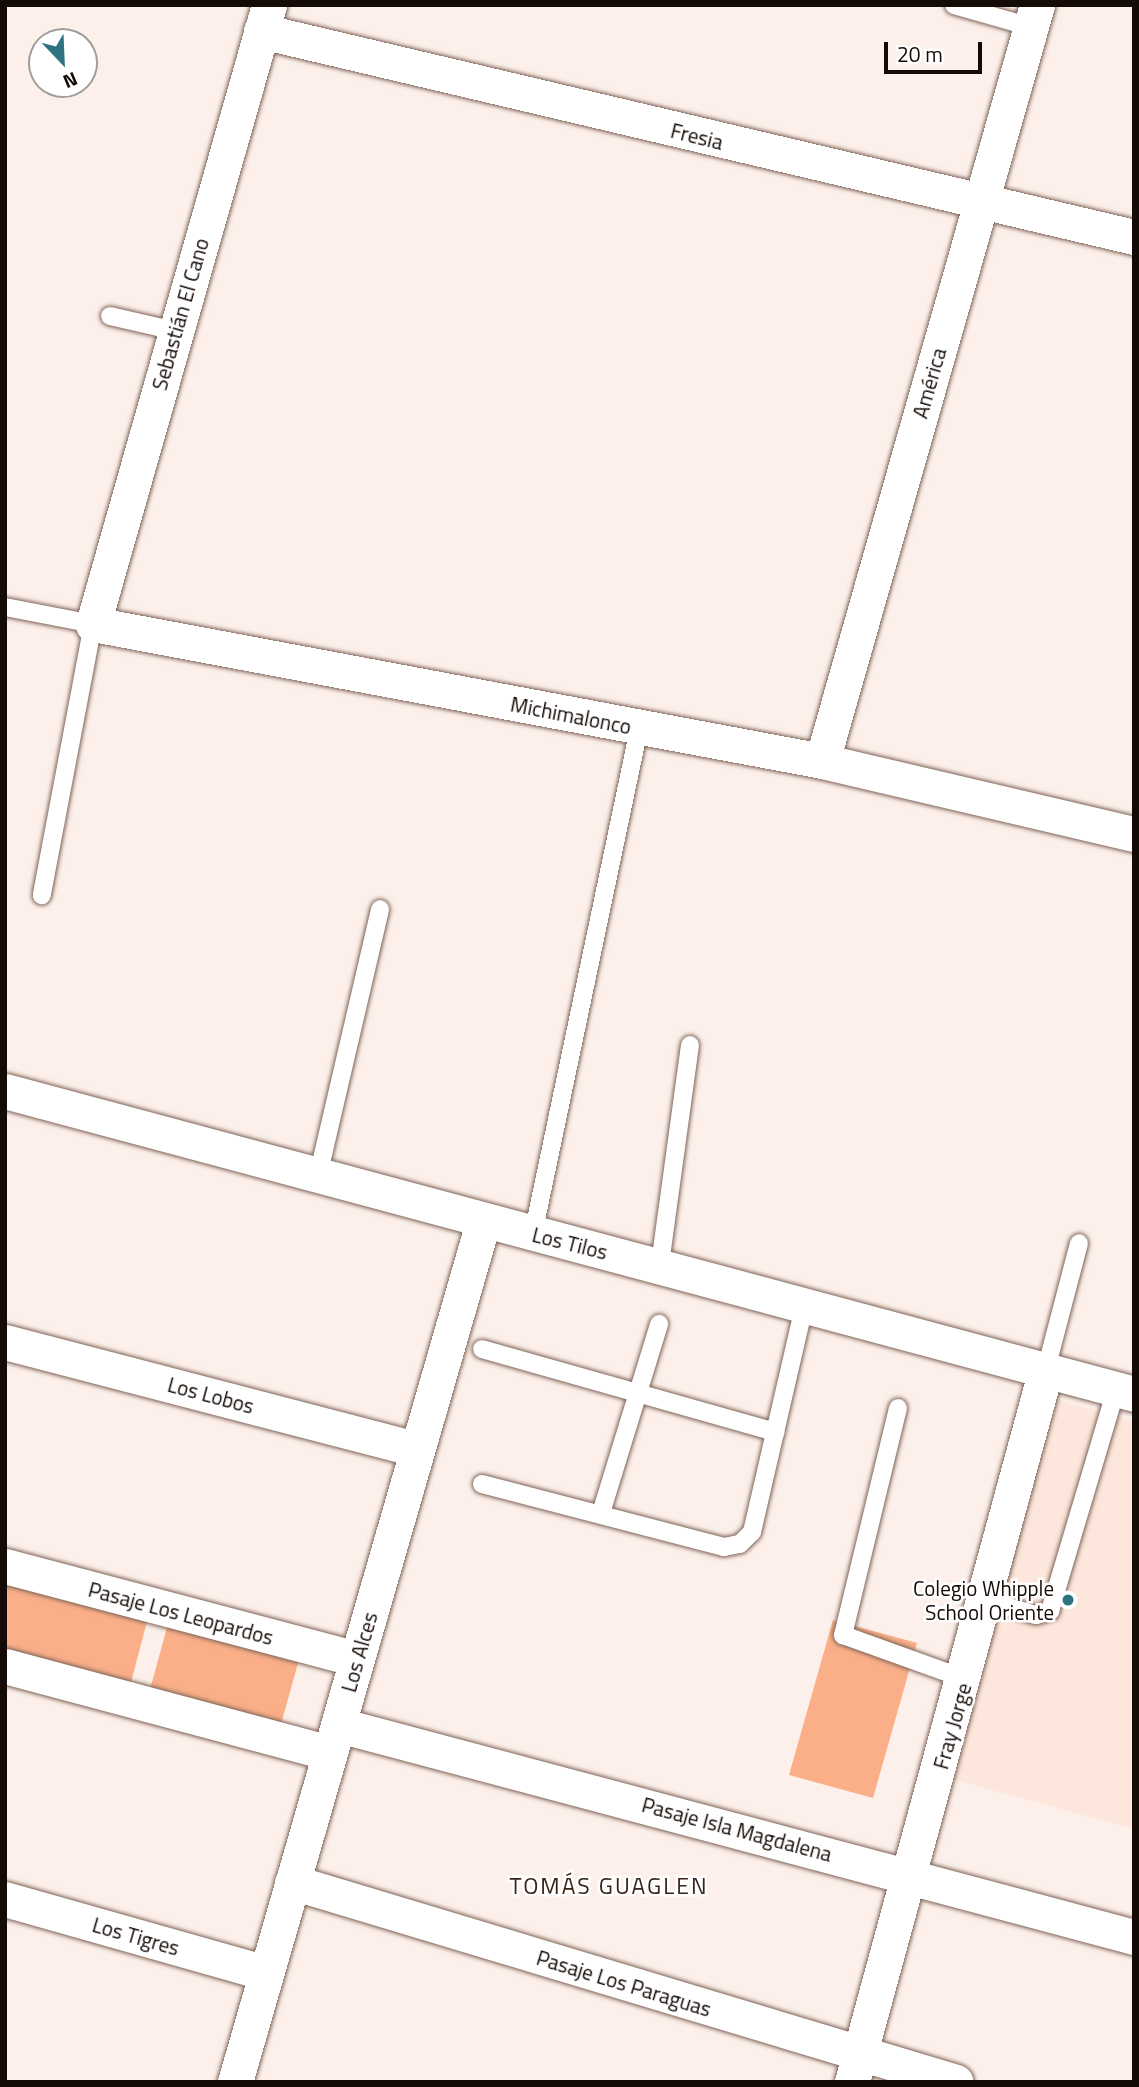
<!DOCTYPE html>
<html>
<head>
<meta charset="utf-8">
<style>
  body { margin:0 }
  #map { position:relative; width:1139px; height:2087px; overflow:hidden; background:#fdf0ea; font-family:"Titillium Web",sans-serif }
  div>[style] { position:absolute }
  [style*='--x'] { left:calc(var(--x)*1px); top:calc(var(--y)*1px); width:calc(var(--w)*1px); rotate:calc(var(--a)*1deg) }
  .built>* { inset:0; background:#fde6db }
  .green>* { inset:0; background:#faaf89 }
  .roads { filter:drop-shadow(0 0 2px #7e6457) drop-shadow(0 0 2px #7e6457) }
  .lane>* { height:18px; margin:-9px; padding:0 9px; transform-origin:9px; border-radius:9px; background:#fff }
  .street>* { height:35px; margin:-17.5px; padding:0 17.5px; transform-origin:17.5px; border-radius:17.5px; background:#fff }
  .dots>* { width:19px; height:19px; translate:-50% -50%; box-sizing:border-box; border:4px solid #fff; border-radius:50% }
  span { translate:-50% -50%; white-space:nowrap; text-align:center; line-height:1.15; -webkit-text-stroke:5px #fff; paint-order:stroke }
  .street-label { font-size:21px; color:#140a06 }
  .poi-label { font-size:21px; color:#140a06 }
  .right { translate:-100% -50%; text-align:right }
  .neighbourhood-label { font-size:23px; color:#392317; letter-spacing:2px }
  .frame { position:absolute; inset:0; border:7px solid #140a06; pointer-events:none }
  .north { position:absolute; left:28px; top:28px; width:70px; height:70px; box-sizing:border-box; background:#fff; border:2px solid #a19d9b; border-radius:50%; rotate:157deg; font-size:19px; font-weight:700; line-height:28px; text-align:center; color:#140a06 }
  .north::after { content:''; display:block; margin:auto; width:24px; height:32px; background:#2d7380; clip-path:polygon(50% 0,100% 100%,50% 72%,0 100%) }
  .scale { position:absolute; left:884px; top:42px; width:98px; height:32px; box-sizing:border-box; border:4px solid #140a06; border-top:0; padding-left:9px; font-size:21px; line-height:24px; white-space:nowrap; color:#140a06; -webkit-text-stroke:5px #fff; paint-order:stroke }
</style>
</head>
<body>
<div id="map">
  <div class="built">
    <div style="clip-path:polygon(1057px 1400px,1134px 1421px,1134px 1829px,952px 1779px)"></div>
  </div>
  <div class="green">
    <div style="clip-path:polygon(5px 1583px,148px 1618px,130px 1686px,5px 1655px)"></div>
    <div style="clip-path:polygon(169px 1620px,300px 1656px,280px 1728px,149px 1693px)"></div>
    <div style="clip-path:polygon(833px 1620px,917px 1643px,873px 1798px,789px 1775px)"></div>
  </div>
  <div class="roads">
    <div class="lane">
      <div style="--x:954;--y:5;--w:80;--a:15.9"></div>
      <div style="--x:110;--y:316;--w:67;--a:13"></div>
      <div style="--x:5;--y:607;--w:90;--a:10.9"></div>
      <div style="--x:93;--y:624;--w:276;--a:100.7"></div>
      <div style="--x:318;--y:1176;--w:274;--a:-76.9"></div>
      <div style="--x:533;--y:1234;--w:516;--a:-78.15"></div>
      <div style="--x:660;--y:1264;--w:221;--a:-82.2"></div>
      <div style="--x:482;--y:1349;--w:305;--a:15.8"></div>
      <div style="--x:1046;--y:1369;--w:130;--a:-75.3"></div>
      <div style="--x:898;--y:1408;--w:234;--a:103.6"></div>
      <div style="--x:843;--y:1635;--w:130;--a:19.8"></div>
      <div style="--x:482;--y:1484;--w:250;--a:14.6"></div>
      <div style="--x:724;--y:1547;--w:16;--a:-11"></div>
      <div style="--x:740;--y:1544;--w:17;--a:-45"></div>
      <div style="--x:752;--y:1532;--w:231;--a:-77"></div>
      <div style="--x:601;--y:1513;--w:198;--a:-72.9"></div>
      <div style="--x:988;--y:1601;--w:50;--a:16.3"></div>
      <div style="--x:1036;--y:1615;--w:15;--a:-16"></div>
      <div style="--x:1050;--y:1611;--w:232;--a:-73.4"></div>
    </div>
    <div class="street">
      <div style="--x:269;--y:5;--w:644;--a:105.87"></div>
      <div style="--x:93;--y:624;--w:742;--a:10.64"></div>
      <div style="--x:822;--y:761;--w:320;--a:13.2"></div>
      <div style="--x:261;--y:31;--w:897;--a:13.28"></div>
      <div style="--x:822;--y:761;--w:786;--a:-74.12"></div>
      <div style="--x:5;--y:1091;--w:1169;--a:15.02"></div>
      <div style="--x:5;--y:1342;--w:426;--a:14.6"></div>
      <div style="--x:5;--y:1566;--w:364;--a:14.8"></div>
      <div style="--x:5;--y:1666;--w:335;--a:15"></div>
      <div style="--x:339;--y:1725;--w:823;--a:14.93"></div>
      <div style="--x:292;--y:1882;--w:693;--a:16.76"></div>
      <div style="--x:5;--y:1899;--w:271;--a:15.8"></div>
      <div style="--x:235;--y:2082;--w:895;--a:-73.91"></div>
      <div style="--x:852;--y:2082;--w:739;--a:-74.78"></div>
    </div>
  </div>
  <div class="dots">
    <div style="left:1068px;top:1600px;background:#2d7380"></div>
  </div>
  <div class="street-label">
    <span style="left:697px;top:136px;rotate:14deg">Fresia</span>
    <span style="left:180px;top:314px;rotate:-74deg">Sebastián El Cano</span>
    <span style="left:929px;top:383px;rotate:-74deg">América</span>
    <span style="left:571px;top:715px;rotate:11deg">Michimalonco</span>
    <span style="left:570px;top:1243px;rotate:14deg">Los Tilos</span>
    <span style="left:211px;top:1395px;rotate:15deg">Los Lobos</span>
    <span style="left:181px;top:1613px;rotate:15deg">Pasaje Los Leopardos</span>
    <span style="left:359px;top:1652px;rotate:-74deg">Los Alces</span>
    <span style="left:952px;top:1726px;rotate:-74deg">Fray Jorge</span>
    <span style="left:737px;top:1829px;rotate:15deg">Pasaje Isla Magdalena</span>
    <span style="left:136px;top:1936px;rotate:16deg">Los Tigres</span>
    <span style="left:624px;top:1983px;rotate:17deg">Pasaje Los Paraguas</span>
  </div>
  <div class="poi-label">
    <span class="right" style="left:1054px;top:1600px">Colegio Whipple<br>School Oriente</span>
  </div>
  <div class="neighbourhood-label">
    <span style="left:609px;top:1886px">TOMÁS GUAGLEN</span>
  </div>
  <div class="frame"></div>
  <div class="north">N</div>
  <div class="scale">20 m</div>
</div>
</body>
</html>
